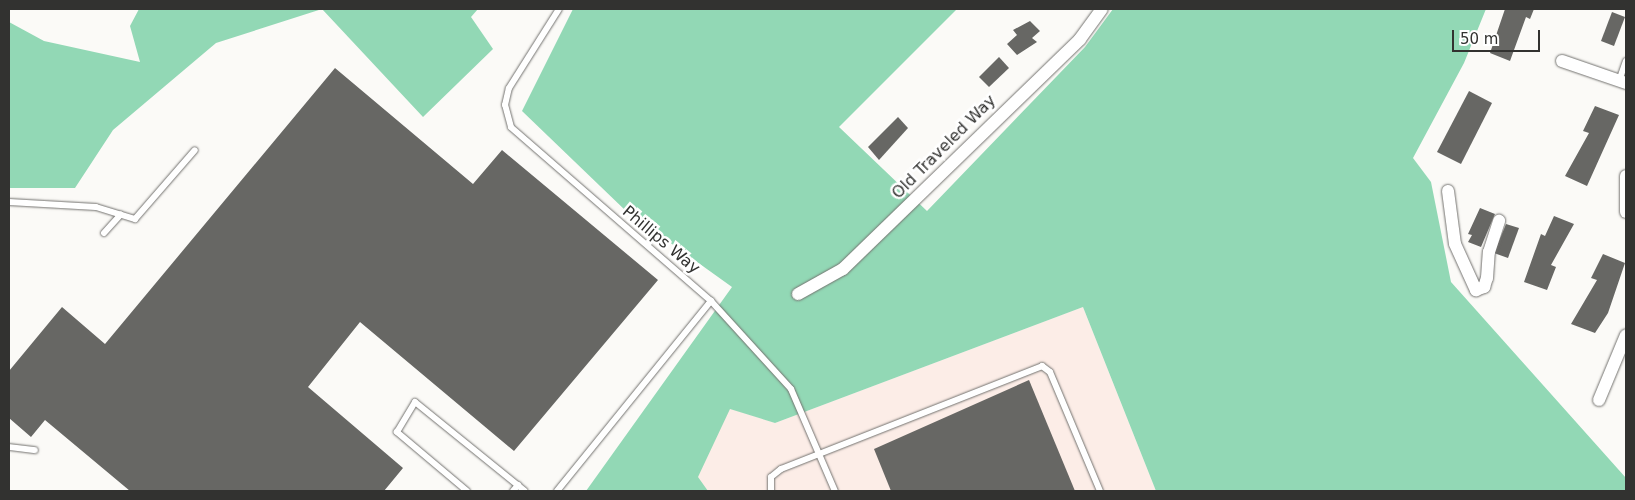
<!DOCTYPE html>
<html>
<head>
<meta charset="utf-8">
<style>
  body { margin:0 }
  #map { position:relative; width:1635px; height:500px; overflow:hidden; background:#fbfaf7; font-family:"DejaVu Sans",sans-serif }
  div>[style] { position:absolute }
  [style*='--x'] { left:calc(var(--x)*1px); top:calc(var(--y)*1px); width:calc(var(--w)*1px); rotate:calc(var(--a)*1deg) }
  .industrial>* { inset:0; background:#fcede7 }
  .green>* { inset:0; background:#92d8b5 }
  .building>* { inset:0; background:#676764 }
  .roads { filter:drop-shadow(0 0 1px #73726f) drop-shadow(0 0 1px #73726f) }
  .service>* { height:6px; margin:-3px; padding:0 3px; transform-origin:3px; border-radius:3px; background:#fff }
  .minor>* { height:12px; margin:-6px; padding:0 6px; transform-origin:6px; border-radius:6px; background:#fff }
  span { translate:-50% -50%; white-space:nowrap; text-align:center; line-height:1.15; -webkit-text-stroke:5px #fff; paint-order:stroke }
  .street-label { font-size:16px; color:#323230 }
  .frame { position:absolute; inset:0; border:10px solid #323230; pointer-events:none }
  .scale { position:absolute; left:1452px; top:30px; width:88px; height:22px; box-sizing:border-box; border:2px solid #323230; border-top:0; padding-left:6px; font-size:15px; line-height:18px; white-space:nowrap; color:#323230; -webkit-text-stroke:4px #fff; paint-order:stroke }
</style>
</head>
<body>
<div id="map">
  <div class="industrial">
    <div style="clip-path:polygon(1083px 307px,1156px 491px,708px 491px,697px 477px,729px 408px,775px 423px)"></div>
  </div>
  <div class="green">
    <div style="clip-path:polygon(139px 9px,322px 9px,216px 43px,113px 130px,75px 188px,9px 188px,9px 22px,44px 41px,140px 62px,130px 26px)"></div>
    <div style="clip-path:polygon(322px 9px,478px 9px,471px 17px,493px 49px,423px 117px)"></div>
    <div style="clip-path:polygon(573px 9px,957px 9px,839px 127px,927px 211px,1085px 47px,1113px 9px,1486px 9px,1464px 63px,1413px 158px,1431px 182px,1451px 282px,1626px 478px,1626px 491px,1156px 491px,1083px 307px,775px 423px,730px 409px,698px 477px,708px 491px,586px 491px,732px 287px,626px 211px,522px 111px)"></div>
  </div>
  <div class="building">
    <div style="clip-path:polygon(1505px 9px,1534px 9px,1530px 19px,1526px 17px,1510px 61px,1490px 53px)"></div>
    <div style="clip-path:polygon(1612px 12px,1625px 17px,1614px 46px,1601px 41px)"></div>
    <div style="clip-path:polygon(1030px 21px,1040px 31px,1032px 38px,1037px 42px,1017px 55px,1007px 44px,1017px 35px,1013px 30px)"></div>
    <div style="clip-path:polygon(999px 57px,1009px 68px,989px 87px,979px 77px)"></div>
    <div style="clip-path:polygon(335px 68px,473px 184px,502px 150px,658px 280px,514px 451px,360px 322px,308px 387px,403px 468px,384px 491px,130px 491px,45px 420px,31px 437px,9px 418px,9px 371px,62px 307px,105px 344px)"></div>
    <div style="clip-path:polygon(1469px 91px,1492px 103px,1461px 164px,1437px 152px)"></div>
    <div style="clip-path:polygon(1595px 106px,1619px 115px,1587px 186px,1565px 176px,1589px 133px,1583px 131px)"></div>
    <div style="clip-path:polygon(898px 117px,908px 128px,879px 160px,868px 147px)"></div>
    <div style="clip-path:polygon(1480px 208px,1495px 214px,1481px 247px,1468px 242px,1472px 235px,1468px 234px)"></div>
    <div style="clip-path:polygon(1554px 216px,1574px 224px,1551px 265px,1556px 267px,1547px 290px,1524px 282px,1541px 234px,1545px 236px)"></div>
    <div style="clip-path:polygon(1506px 224px,1519px 228px,1508px 258px,1494px 253px)"></div>
    <div style="clip-path:polygon(1603px 254px,1625px 263px,1608px 313px,1595px 333px,1571px 324px,1597px 280px,1591px 278px)"></div>
    <div style="clip-path:polygon(1029px 380px,1075px 491px,891px 491px,874px 449px)"></div>
  </div>
  <div class="roads">
    <div class="service">
      <div style="--x:1619;--y:81;--w:21;--a:-71"></div>
      <div style="--x:9;--y:202;--w:87;--a:3.3"></div>
      <div style="--x:96;--y:207;--w:41;--a:17.1"></div>
      <div style="--x:135;--y:219;--w:91;--a:-49"></div>
      <div style="--x:104;--y:233;--w:25;--a:-48"></div>
      <div style="--x:711;--y:301;--w:119;--a:47.7"></div>
      <div style="--x:791;--y:389;--w:111;--a:66.7"></div>
      <div style="--x:9;--y:447;--w:26;--a:7"></div>
      <div style="--x:467;--y:491;--w:92;--a:-139.9"></div>
      <div style="--x:397;--y:432;--w:35;--a:-59"></div>
      <div style="--x:415;--y:402;--w:141;--a:39"></div>
      <div style="--x:513;--y:491;--w:8;--a:-50"></div>
      <div style="--x:557;--y:491;--w:245;--a:-51"></div>
      <div style="--x:711;--y:301;--w:265;--a:-139"></div>
      <div style="--x:511;--y:127;--w:23;--a:-105"></div>
      <div style="--x:505;--y:105;--w:17;--a:-77"></div>
      <div style="--x:509;--y:88;--w:93;--a:-57.7"></div>
      <div style="--x:771;--y:491;--w:14;--a:-90"></div>
      <div style="--x:771;--y:477;--w:13;--a:-39"></div>
      <div style="--x:781;--y:469;--w:281;--a:-21.5"></div>
      <div style="--x:1042;--y:366;--w:10;--a:37"></div>
      <div style="--x:1050;--y:372;--w:129;--a:67.2"></div>
    </div>
    <div class="minor">
      <div style="--x:1562;--y:61;--w:68;--a:19"></div>
      <div style="--x:1626;--y:176;--w:36;--a:90"></div>
      <div style="--x:1448;--y:191;--w:53;--a:82.5"></div>
      <div style="--x:1455;--y:244;--w:51;--a:65.5"></div>
      <div style="--x:1476;--y:290;--w:9;--a:-21"></div>
      <div style="--x:1484;--y:287;--w:9;--a:-72"></div>
      <div style="--x:1487;--y:278;--w:26;--a:-86"></div>
      <div style="--x:1489;--y:252;--w:33;--a:-72"></div>
      <div style="--x:798;--y:294;--w:51;--a:-29.1"></div>
      <div style="--x:843;--y:269;--w:330;--a:-44.1"></div>
      <div style="--x:1080;--y:39;--w:37;--a:-54"></div>
      <div style="--x:1599;--y:400;--w:70;--a:-67.4"></div>
    </div>
  </div>
  <div class="street-label">
    <span style="left:944px;top:147px;rotate:-45deg">Old Traveled Way</span>
    <span style="left:661px;top:240px;rotate:40deg">Phillips Way</span>
  </div>
  <div class="frame"></div>
  <div class="scale">50 m</div>
</div>
</body>
</html>
